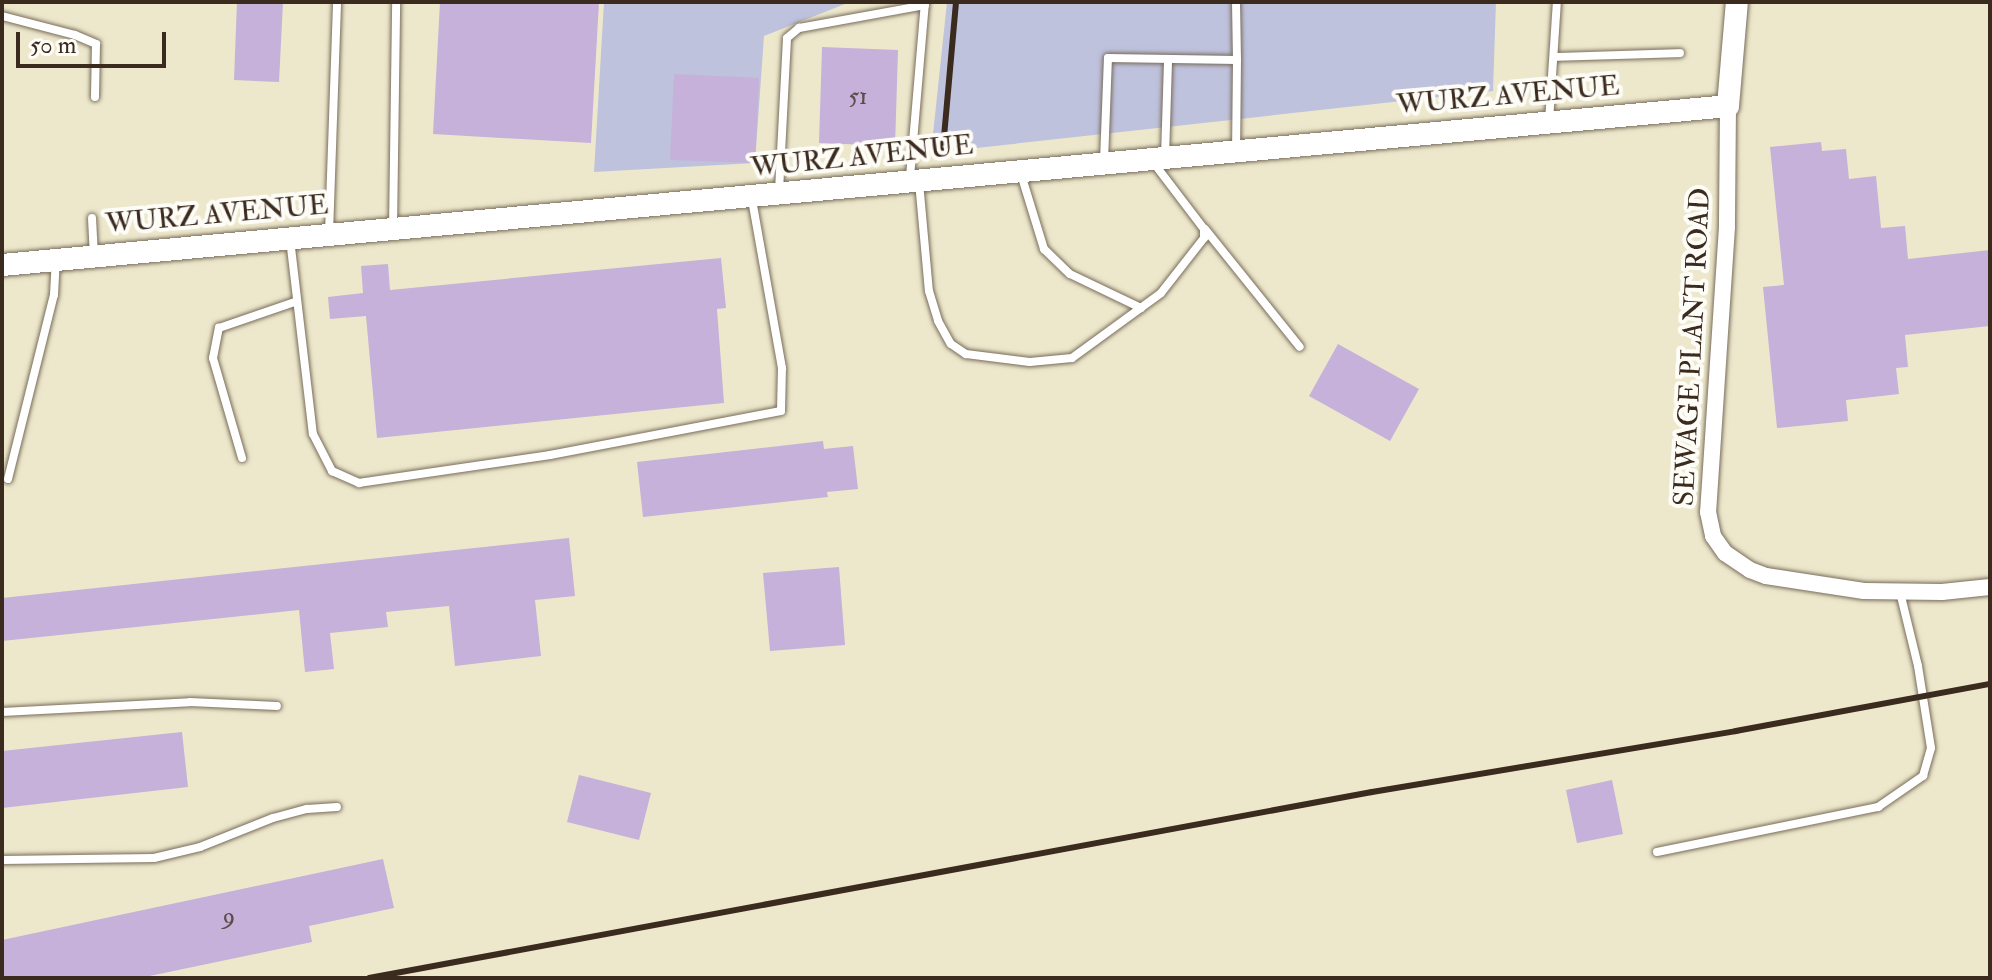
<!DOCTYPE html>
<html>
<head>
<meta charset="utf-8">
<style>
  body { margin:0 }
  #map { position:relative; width:1992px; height:980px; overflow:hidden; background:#ede8cc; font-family:"IM FELL Double Pica",serif }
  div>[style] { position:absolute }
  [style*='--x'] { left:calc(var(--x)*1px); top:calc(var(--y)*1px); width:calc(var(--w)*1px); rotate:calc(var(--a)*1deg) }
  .industrial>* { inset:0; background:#bfc2dd }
  .building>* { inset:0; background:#c5b1d9 }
  .roads { filter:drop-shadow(0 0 2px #796c5b) drop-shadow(0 0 2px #796c5b) }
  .lane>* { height:8px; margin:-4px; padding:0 4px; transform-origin:4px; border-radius:4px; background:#fff }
  .street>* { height:16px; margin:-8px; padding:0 8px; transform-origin:8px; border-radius:8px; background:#fff }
  .secondary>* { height:22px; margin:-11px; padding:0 11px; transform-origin:11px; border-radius:11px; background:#fff }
  .rail>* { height:6px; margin:-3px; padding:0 3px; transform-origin:3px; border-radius:3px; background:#3b2a1e }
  span { translate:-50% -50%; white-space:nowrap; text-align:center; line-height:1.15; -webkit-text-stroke:8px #fdfcf7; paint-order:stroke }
  .number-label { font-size:24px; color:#5e4c4d }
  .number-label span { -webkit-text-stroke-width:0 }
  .street-label { font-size:28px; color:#3b2a1e }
  .frame { position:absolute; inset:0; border:4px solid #3b2a1e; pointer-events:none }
  .scale { position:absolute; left:16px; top:32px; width:150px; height:36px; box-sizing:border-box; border:4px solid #3b2a1e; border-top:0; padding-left:10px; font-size:24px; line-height:28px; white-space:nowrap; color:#3b2a1e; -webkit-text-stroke:6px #fdfcf7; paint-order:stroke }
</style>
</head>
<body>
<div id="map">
  <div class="industrial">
    <div style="clip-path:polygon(604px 2px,850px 2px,764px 36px,755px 163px,594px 172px)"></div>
    <div style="clip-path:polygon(947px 2px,1496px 2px,1493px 91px,931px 153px)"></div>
  </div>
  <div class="building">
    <div style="clip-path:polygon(237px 2px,283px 2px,279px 82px,234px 80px)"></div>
    <div style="clip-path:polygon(440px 2px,599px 2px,591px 143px,433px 134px)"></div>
    <div style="clip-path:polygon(822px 47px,898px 50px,895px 146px,819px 143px)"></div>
    <div style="clip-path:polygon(674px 74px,759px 78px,755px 163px,670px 160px)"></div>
    <div style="clip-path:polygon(1821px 142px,1822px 151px,1846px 149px,1849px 179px,1876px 176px,1881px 228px,1905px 226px,1908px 259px,1990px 250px,1990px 326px,1905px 335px,1908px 367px,1896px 368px,1899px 394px,1846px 400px,1848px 421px,1777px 428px,1763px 287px,1784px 285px,1770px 147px)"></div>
    <div style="clip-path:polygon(721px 258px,726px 308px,717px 309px,724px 403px,377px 438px,366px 316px,330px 319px,328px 297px,363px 293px,361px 266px,388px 264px,390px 290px)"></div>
    <div style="clip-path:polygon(1338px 344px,1419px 389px,1390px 441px,1309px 396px)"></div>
    <div style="clip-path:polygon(823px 441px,824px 449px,853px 446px,858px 489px,827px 492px,828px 497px,643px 517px,637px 462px)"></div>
    <div style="clip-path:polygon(569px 538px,575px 596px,535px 600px,541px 656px,455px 666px,449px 606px,386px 612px,388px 627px,330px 633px,334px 669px,305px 672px,299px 610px,2px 641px,2px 598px)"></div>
    <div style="clip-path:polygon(839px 567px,845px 645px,770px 651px,763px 573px)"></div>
    <div style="clip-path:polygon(182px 732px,188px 787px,2px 808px,2px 751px)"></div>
    <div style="clip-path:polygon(579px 775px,651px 793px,639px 840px,567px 822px)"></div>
    <div style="clip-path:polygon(1612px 780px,1623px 834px,1577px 843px,1566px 790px)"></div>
    <div style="clip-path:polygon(383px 859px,394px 908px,309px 926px,312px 942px,140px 978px,2px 978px,2px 940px)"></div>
  </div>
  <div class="roads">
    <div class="lane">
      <div style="--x:1236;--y:2;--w:58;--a:89"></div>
      <div style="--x:2;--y:16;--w:75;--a:14.6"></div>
      <div style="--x:75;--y:35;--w:23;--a:23"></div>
      <div style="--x:96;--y:44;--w:53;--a:91.1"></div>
      <div style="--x:1554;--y:57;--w:126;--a:-1.8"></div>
      <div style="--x:1549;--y:121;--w:119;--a:-86.2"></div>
      <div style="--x:1165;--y:157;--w:98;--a:-88.2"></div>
      <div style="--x:1104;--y:161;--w:103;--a:-87.8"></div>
      <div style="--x:1108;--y:58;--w:129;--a:0.9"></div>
      <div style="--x:1237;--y:60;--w:89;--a:90.6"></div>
      <div style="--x:1020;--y:171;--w:82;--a:72.9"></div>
      <div style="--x:1044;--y:249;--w:36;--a:44"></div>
      <div style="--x:1070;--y:274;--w:79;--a:25.6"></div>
      <div style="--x:910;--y:177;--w:176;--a:-85.1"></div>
      <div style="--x:919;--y:182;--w:109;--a:84.8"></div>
      <div style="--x:929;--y:291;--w:31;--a:73"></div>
      <div style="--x:938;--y:321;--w:26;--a:61"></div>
      <div style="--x:951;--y:344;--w:18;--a:34"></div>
      <div style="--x:966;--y:354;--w:64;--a:7.1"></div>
      <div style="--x:1030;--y:362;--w:42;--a:-5.4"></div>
      <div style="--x:1072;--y:358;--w:110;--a:-36.1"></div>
      <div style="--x:1161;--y:293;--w:70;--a:-52"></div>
      <div style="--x:1204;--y:238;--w:9;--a:-90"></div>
      <div style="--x:1204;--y:229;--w:84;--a:-127.3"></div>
      <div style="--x:779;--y:191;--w:153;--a:-87"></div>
      <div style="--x:787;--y:38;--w:16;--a:-40"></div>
      <div style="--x:799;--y:28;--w:128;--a:-10.3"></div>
      <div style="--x:92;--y:218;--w:37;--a:87"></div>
      <div style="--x:393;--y:229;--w:227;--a:-89.2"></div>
      <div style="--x:1205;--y:229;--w:151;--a:51.2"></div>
      <div style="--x:329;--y:233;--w:231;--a:-88"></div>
      <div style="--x:290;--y:239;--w:196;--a:83.3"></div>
      <div style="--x:313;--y:434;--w:42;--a:62.8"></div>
      <div style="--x:332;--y:471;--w:30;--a:24"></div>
      <div style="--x:359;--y:483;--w:193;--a:-8.3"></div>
      <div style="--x:550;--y:455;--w:235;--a:-10.8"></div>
      <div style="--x:781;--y:411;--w:43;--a:-88.7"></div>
      <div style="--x:782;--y:368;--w:172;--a:-100.1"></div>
      <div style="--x:242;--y:458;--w:104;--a:-106.2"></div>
      <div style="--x:213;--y:358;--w:31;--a:-79"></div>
      <div style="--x:219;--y:328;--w:80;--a:-18.9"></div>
      <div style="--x:8;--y:479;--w:190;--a:-76"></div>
      <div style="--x:54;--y:295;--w:35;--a:-87"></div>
      <div style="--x:2;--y:712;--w:188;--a:-3"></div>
      <div style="--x:190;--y:702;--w:87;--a:2.6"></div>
      <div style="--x:1657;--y:852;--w:226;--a:-11.5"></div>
      <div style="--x:1878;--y:807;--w:55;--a:-34.6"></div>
      <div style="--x:1923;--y:776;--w:29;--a:-74"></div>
      <div style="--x:1931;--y:748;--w:83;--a:-99"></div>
      <div style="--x:1918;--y:666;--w:76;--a:-103.7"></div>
      <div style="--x:2;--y:860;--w:152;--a:-0.8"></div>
      <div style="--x:154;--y:858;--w:47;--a:-13.4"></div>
      <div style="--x:200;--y:847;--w:79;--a:-21.7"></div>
      <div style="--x:273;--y:818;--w:35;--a:-15"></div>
      <div style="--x:307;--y:809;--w:30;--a:-4"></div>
    </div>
    <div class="street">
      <div style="--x:1728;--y:106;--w:121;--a:90.5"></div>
      <div style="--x:1727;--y:227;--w:286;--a:93.8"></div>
      <div style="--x:1708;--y:512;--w:25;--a:78"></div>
      <div style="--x:1713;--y:536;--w:21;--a:55"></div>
      <div style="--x:1725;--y:553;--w:30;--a:34"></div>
      <div style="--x:1750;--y:570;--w:17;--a:21"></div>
      <div style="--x:1766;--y:576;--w:99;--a:8.7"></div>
      <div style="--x:1864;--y:591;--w:78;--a:0.7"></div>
      <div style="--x:1942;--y:592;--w:48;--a:-5.9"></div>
    </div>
    <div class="secondary">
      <div style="--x:2;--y:265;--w:1733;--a:-5.26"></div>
      <div style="--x:1728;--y:106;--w:104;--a:-85.1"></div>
    </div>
  </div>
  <div class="rail">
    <div style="--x:943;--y:148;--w:147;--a:-84.9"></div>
    <div style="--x:369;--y:978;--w:1020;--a:-10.51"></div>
    <div style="--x:1372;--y:792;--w:369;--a:-9.5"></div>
    <div style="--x:1736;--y:731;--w:258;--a:-10.5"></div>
  </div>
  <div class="number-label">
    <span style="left:858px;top:97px">51</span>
    <span style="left:229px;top:917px">9</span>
  </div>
  <div class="street-label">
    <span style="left:1508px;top:96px;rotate:-5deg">WURZ AVENUE</span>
    <span style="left:862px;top:157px;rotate:-6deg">WURZ AVENUE</span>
    <span style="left:217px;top:215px;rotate:-5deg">WURZ AVENUE</span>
    <span style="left:1693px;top:347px;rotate:-87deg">SEWAGE PLANT ROAD</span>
  </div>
  <div class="frame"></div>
  <div class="scale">50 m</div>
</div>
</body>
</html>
